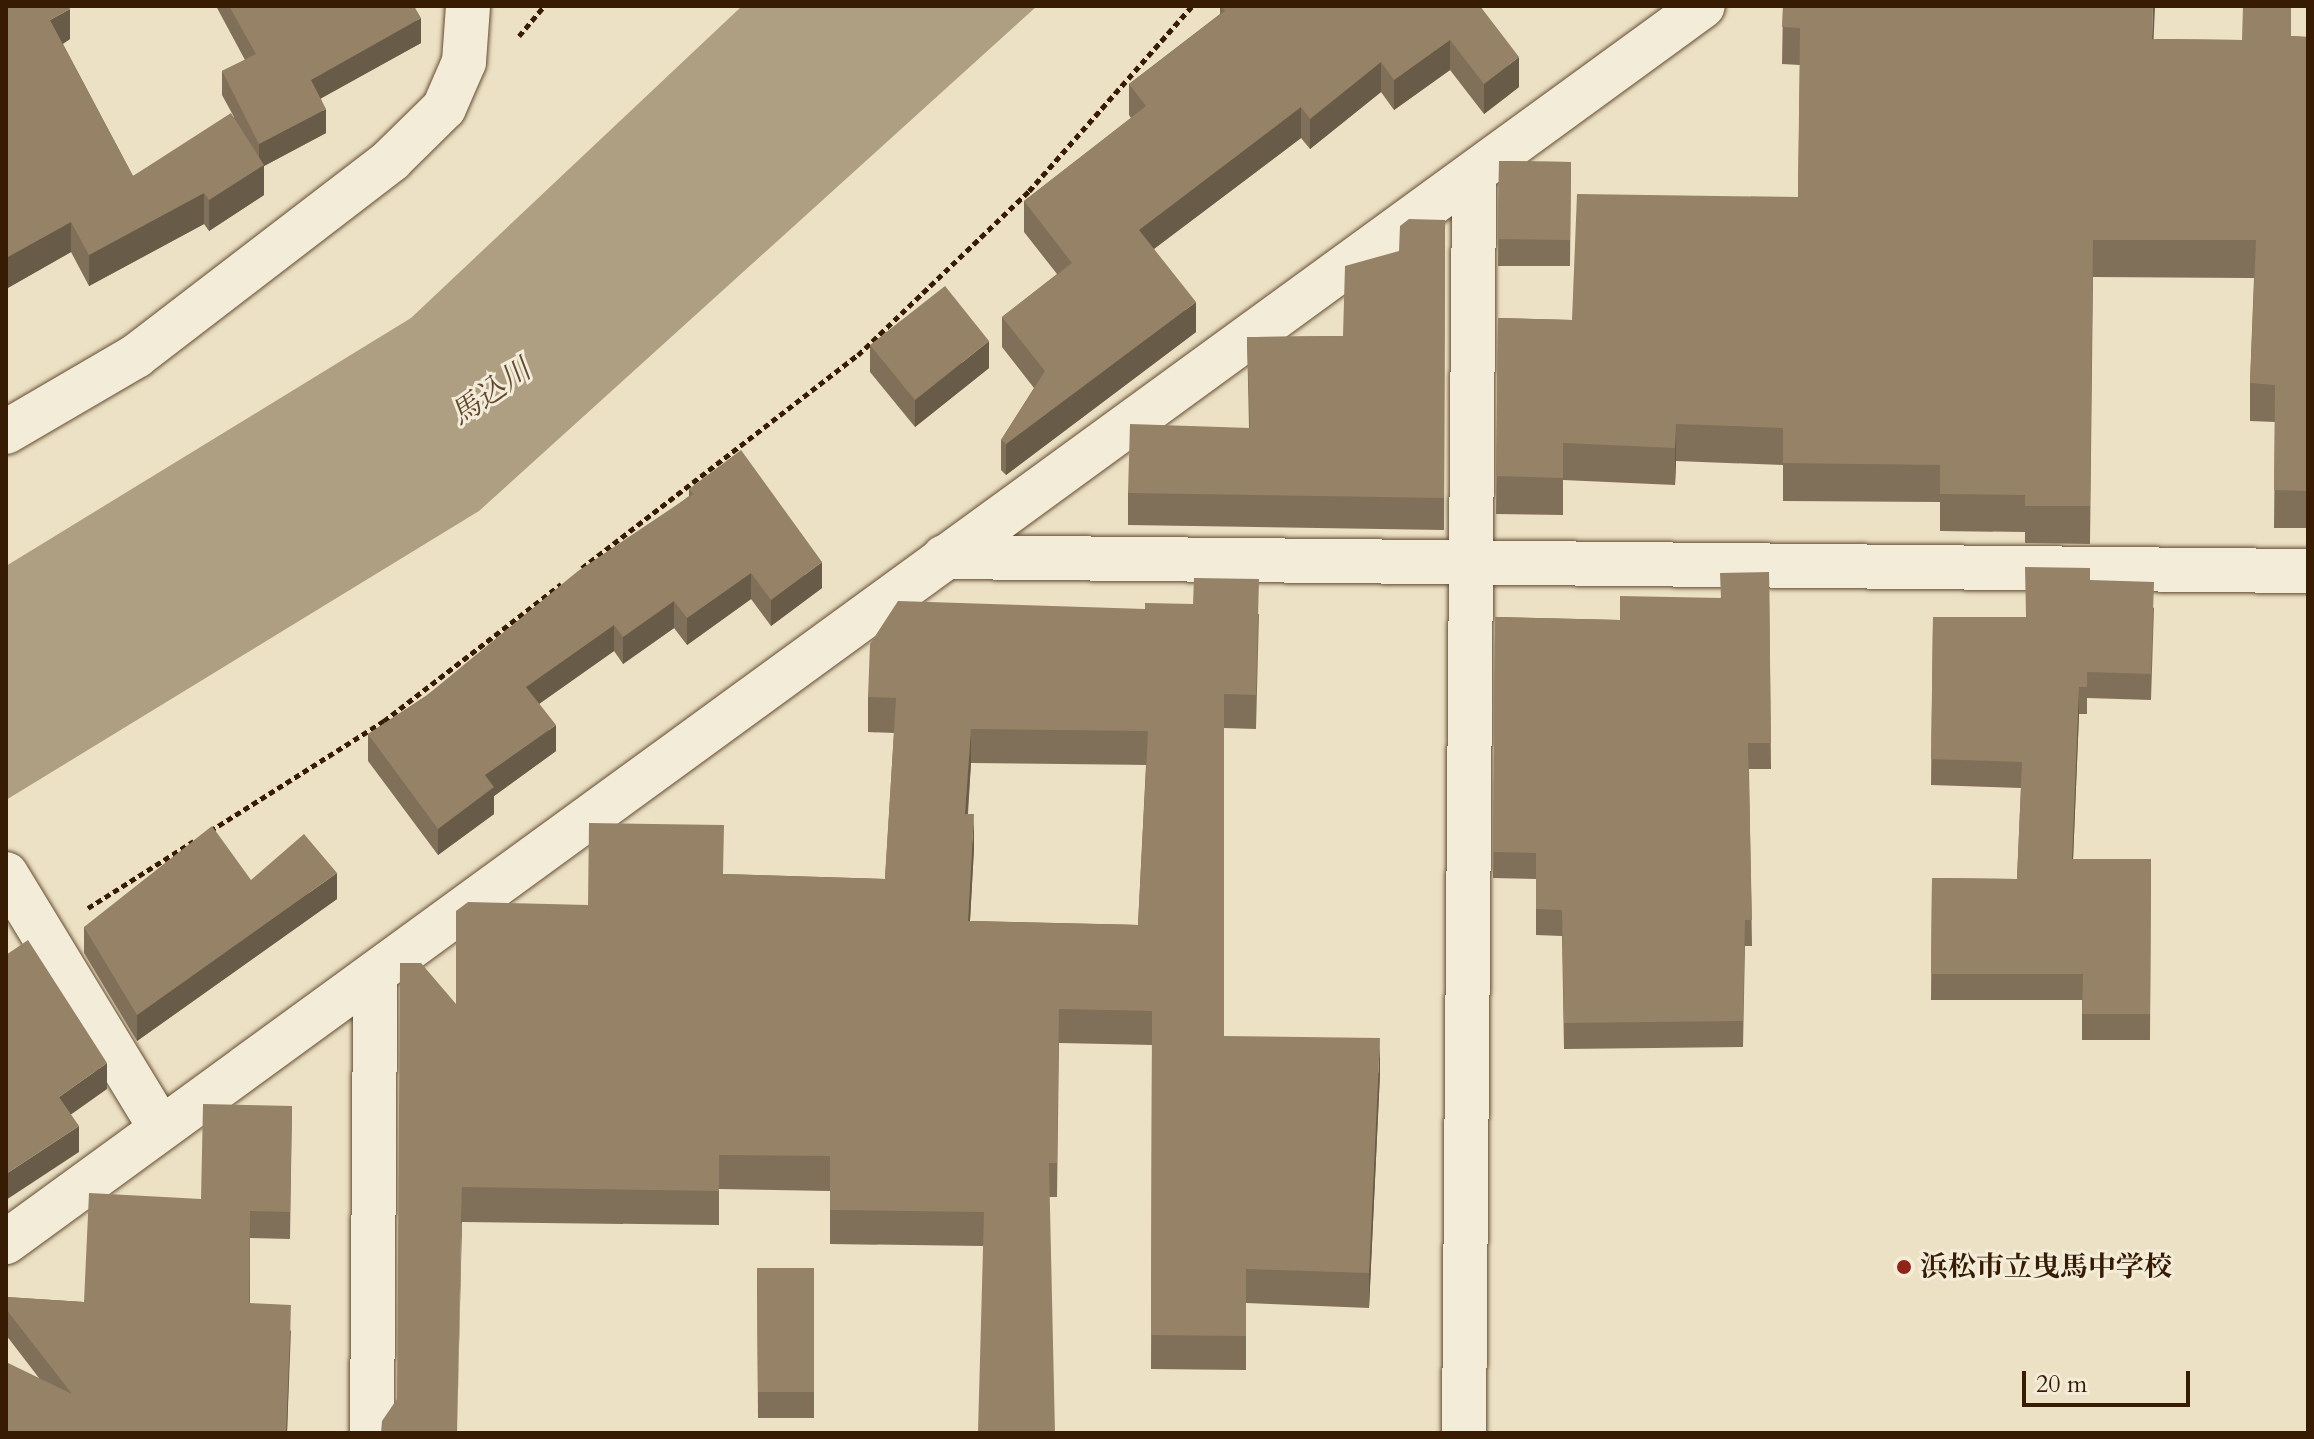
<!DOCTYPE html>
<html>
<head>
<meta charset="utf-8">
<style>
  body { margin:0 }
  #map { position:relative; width:2314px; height:1439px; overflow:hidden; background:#ece1c4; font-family:Cardo,"Noto Serif JP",serif }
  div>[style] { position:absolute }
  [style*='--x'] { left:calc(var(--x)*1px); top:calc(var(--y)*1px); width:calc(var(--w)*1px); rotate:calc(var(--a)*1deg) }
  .water>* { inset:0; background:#ae9e82 }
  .path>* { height:5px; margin-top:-2.5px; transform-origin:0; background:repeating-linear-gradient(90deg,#371b02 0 6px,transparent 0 10px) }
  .roads { filter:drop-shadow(0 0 2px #644c32) drop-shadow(0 0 2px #644c32) }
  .minor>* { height:44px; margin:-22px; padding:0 22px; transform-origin:22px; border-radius:22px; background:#f3ecd9 }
  .wall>* { inset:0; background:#807059 }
  .shaded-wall>* { inset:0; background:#685b48 }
  .building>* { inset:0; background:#958267 }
  .dots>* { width:22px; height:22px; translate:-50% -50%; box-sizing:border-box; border:4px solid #f3ecd9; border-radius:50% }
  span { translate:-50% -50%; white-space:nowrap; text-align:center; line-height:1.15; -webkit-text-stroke:6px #f3ecd9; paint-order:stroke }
  .poi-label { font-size:28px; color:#371b02; font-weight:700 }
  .left { translate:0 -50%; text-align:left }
  .water-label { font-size:30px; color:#61492f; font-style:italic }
  .frame { position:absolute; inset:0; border:8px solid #371b02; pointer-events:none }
  .scale { position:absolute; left:2022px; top:1371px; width:168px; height:36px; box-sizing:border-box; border:4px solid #371b02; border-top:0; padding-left:10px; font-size:24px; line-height:28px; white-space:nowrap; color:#371b02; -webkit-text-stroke:6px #f3ecd9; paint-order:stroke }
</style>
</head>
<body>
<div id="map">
  <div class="water">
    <div style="clip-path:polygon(742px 6px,1037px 6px,479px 511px,6px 800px,6px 566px,411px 318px)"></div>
  </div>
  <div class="path">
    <div style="--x:519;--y:36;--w:39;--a:-50"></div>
    <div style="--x:582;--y:568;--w:349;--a:-37.7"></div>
    <div style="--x:858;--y:355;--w:237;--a:-43.8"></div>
    <div style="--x:1029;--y:191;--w:247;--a:-48.6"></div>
    <div style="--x:210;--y:831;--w:206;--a:-32.3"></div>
    <div style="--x:384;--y:721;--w:224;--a:-37.7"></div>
    <div style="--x:88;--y:908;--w:125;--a:-32.3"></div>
  </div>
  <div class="roads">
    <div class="minor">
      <div style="--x:6;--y:432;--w:151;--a:-30.3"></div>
      <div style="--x:136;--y:356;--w:322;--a:-37.5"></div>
      <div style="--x:391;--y:160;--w:74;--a:-44.5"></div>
      <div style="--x:444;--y:108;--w:50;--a:-66.5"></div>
      <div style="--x:464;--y:62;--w:56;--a:-85.9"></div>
      <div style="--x:944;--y:557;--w:1364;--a:0.59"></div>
      <div style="--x:6;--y:874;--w:296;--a:58.7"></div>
      <div style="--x:6;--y:1242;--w:2099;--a:-36.07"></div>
      <div style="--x:372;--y:1433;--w:459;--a:-89.6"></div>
      <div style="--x:1464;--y:1433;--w:1259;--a:-89.54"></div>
    </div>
  </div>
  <div class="wall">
    <div style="clip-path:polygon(6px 6px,70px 39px,63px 44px,133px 176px,234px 117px,222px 95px,222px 71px,245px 60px,216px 6px,414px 6px,421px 43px,321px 98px,326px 133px,264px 166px,264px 195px,209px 231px,204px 224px,89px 286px,71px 252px,6px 289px)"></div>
    <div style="clip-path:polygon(1220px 6px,1480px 6px,1519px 87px,1484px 114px,1450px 70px,1394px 110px,1381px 92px,1310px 149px,1301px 138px,1154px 249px,1196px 332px,1006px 475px,1001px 470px,1001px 440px,1034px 388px,1002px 347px,1002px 317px,1057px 274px,1024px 232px,1024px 201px,1131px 118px,1129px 115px,1129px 84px,1220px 14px)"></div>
    <div style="clip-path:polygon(1783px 6px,2153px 39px,2242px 40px,2291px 36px,2308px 37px,2308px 528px,2274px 528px,2275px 422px,2250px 421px,2250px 383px,2254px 278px,2093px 277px,2090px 544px,2025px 543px,2025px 532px,1940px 531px,1940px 502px,1783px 501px,1783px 465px,1676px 461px,1675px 485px,1563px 480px,1563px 515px,1496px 514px,1498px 318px,1572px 320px,1798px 197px,1800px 65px,1782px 64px)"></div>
    <div style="clip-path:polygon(1499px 161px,1571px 162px,1570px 266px,1498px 266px)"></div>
    <div style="clip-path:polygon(1445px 220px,1444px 530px,1128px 525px,1128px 493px,1249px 428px,1247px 337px,1343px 336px,1399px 251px)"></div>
    <div style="clip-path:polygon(870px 345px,989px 368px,915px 427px,870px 372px)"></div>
    <div style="clip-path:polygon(689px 489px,822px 588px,771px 626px,751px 599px,687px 645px,674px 628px,623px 664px,614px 651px,539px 704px,556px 751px,494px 796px,494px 814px,438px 855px,368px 761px,368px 734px,426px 696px,689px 496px)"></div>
    <div style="clip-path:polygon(1769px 572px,1771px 769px,1749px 769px,1752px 946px,1745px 946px,1743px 1047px,1564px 1049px,1562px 936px,1536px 935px,1536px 879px,1493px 878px,1495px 617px,1620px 620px,1720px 598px)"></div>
    <div style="clip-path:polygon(2090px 580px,2154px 608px,2151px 700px,2087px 698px,2087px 714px,2079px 714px,2073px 859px,2151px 859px,2150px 1040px,2082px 1040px,2082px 1000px,1931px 1000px,1932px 878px,2017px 879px,2021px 788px,1931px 785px,1933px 617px,2026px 617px)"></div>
    <div style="clip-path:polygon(evenodd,1259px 614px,1256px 729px,1224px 728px,1224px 1036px,1380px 1073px,1369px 1308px,1246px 1303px,1246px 1370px,1151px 1369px,1152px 1045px,1059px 1043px,1057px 1197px,1049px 1197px,983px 1246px,830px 1244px,830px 1191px,719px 1189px,719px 1225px,462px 1222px,397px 1399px,456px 1004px,588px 905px,723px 874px,885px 879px,894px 733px,868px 732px,868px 697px,1259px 614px,971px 763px,1146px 765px,1138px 925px,970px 921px,974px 848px,968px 814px,971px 763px)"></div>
    <div style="clip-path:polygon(251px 880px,337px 899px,137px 1041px,84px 953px,84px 927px)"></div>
    <div style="clip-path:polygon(292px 1106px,290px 1239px,250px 1238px,250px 1303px,291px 1331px,287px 1433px,6px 1433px,39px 1378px,6px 1335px,6px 1297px,84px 1302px,201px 1199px)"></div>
    <div style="clip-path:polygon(757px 1268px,814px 1268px,814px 1418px,758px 1418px)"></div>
  </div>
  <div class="shaded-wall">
    <div style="clip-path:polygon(2153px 6px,2155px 6px,2152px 76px,2152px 39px)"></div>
    <div style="clip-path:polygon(70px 9px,70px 39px,50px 51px,50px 20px)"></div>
    <div style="clip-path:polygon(421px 18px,421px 43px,311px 104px,311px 80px)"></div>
    <div style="clip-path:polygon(1450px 40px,1450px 70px,1394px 110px,1394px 80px)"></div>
    <div style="clip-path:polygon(1519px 57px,1519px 87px,1484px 114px,1484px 84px)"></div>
    <div style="clip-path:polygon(1381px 62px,1381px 92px,1310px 149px,1310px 119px)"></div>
    <div style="clip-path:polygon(1301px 107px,1301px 138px,1139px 260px,1139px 230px)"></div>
    <div style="clip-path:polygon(326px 109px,326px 133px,264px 166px,264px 195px,209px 231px,209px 200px,259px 167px,259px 144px)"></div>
    <div style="clip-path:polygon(204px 193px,204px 224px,89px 286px,89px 255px)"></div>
    <div style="clip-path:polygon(71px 222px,71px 252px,6px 289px,6px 258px)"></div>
    <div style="clip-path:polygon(1196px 302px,1196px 332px,1006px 475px,1006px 444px)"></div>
    <div style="clip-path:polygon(989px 341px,989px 368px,915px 427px,915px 400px)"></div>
    <div style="clip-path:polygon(1676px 424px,1676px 461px,1675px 485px,1675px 448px)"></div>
    <div style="clip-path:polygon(822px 562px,822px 588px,771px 626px,771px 600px)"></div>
    <div style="clip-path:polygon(751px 573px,751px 599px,687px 645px,687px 618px)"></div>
    <div style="clip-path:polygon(674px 601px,674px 628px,623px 664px,623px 637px)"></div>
    <div style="clip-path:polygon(614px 625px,614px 651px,526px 713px,526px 687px)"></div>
    <div style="clip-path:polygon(2079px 687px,2079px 714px,2072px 885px,2072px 859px)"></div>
    <div style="clip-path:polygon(556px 725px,556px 751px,494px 796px,494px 814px,438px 855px,438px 829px,485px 775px)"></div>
    <div style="clip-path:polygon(971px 729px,971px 763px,965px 848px,965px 814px)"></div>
    <div style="clip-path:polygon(974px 814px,974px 848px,968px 956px,968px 921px)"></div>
    <div style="clip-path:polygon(337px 873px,337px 899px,137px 1041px,137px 1015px)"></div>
    <div style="clip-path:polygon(1380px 1038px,1380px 1073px,1369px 1308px,1369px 1273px)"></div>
    <div style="clip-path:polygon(107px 1063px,107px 1089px,59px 1123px,59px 1097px)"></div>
    <div style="clip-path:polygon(79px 1126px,79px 1152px,6px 1200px,6px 1174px)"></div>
    <div style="clip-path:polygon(462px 1187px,462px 1222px,457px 1433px)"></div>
    <div style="clip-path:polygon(291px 1305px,287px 1433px,286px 1433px)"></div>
  </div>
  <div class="building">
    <div style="clip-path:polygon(6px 6px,69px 6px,70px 9px,50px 20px,133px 176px,231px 113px,264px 165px,209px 200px,204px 193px,89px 255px,71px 222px,6px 258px)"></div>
    <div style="clip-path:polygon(229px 6px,414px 6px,421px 18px,311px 80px,326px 109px,259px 144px,222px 71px,256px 54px)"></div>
    <div style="clip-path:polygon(1221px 6px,1480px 6px,1519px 57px,1484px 84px,1450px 40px,1394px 80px,1381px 62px,1310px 119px,1301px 107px,1139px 230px,1196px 302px,1006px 444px,1001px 440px,1045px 371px,1002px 317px,1072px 263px,1024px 201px,1146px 106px,1129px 84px,1225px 11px)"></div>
    <div style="clip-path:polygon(1783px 6px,2153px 6px,2152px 39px,2242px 40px,2243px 6px,2291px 6px,2291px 36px,2308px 37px,2308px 491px,2274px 490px,2275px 385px,2250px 383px,2256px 240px,2093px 240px,2090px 506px,2025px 506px,2025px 495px,1940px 494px,1940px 465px,1783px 463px,1783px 428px,1676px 424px,1675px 448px,1563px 443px,1563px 478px,1496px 476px,1498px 318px,1572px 320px,1577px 194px,1798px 197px,1800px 28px,1782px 27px)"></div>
    <div style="clip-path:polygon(1499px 161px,1571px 162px,1570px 240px,1498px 239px)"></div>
    <div style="clip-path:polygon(1409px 219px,1445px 220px,1444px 498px,1128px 493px,1130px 424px,1250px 428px,1247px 337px,1343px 336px,1345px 266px,1399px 251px,1400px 226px)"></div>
    <div style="clip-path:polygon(945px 286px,989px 341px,915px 400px,870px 345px)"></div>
    <div style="clip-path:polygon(741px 450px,822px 562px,771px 600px,751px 573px,687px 618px,674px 601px,623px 637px,614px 625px,526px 687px,556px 725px,485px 775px,494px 787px,438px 829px,368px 734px,426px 696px,578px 571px,693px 494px,689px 489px)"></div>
    <div style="clip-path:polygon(2025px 567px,2090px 568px,2090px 580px,2154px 582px,2151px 674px,2087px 672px,2087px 687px,2079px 687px,2072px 859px,2151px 859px,2150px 1014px,2082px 1014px,2083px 974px,1931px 974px,1932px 878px,2017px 879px,2022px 762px,1931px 759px,1933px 617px,2026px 617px)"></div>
    <div style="clip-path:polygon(1769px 572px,1771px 743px,1748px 743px,1752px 920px,1745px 920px,1743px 1021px,1564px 1023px,1562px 910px,1536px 909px,1536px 853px,1493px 852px,1495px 617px,1620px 620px,1620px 596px,1721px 598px,1720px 573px)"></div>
    <div style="clip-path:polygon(evenodd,1194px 578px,1259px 579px,1256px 695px,1224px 694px,1224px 1036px,1380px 1038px,1369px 1273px,1246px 1269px,1246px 1336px,1151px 1335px,1152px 1011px,1059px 1009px,1057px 1163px,1049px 1163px,1055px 1433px,978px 1433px,984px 1212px,830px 1210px,830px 1156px,719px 1155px,719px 1191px,462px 1187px,457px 1433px,381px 1433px,382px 1421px,397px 1399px,400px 963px,421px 963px,456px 1004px,456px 911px,468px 902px,588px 905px,589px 823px,724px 825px,723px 874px,885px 879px,896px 698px,868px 697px,870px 644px,898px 601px,1145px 609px,1145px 603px,1193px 604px,1194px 578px,971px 729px,1148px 731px,1138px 925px,968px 921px,974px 814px,965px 814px,971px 729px)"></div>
    <div style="clip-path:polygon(212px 826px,251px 880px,304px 834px,337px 873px,137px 1015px,84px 927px)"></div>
    <div style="clip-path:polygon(28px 940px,107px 1063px,59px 1097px,79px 1126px,6px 1174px,6px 955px)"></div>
    <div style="clip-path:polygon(203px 1104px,292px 1106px,290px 1212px,250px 1211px,249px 1303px,291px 1305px,286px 1433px,6px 1433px,6px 1362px,72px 1394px,6px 1309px,6px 1297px,84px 1302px,89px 1193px,201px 1199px)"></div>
    <div style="clip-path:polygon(757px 1268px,814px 1268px,814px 1392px,758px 1392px)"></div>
  </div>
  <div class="dots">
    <div style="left:1904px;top:1267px;background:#8f2418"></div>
  </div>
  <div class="poi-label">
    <span class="left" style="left:1920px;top:1267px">浜松市立曳馬中学校</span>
  </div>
  <div class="water-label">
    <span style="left:491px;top:393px;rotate:-35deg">馬込川</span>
  </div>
  <div class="frame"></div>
  <div class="scale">20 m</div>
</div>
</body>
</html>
